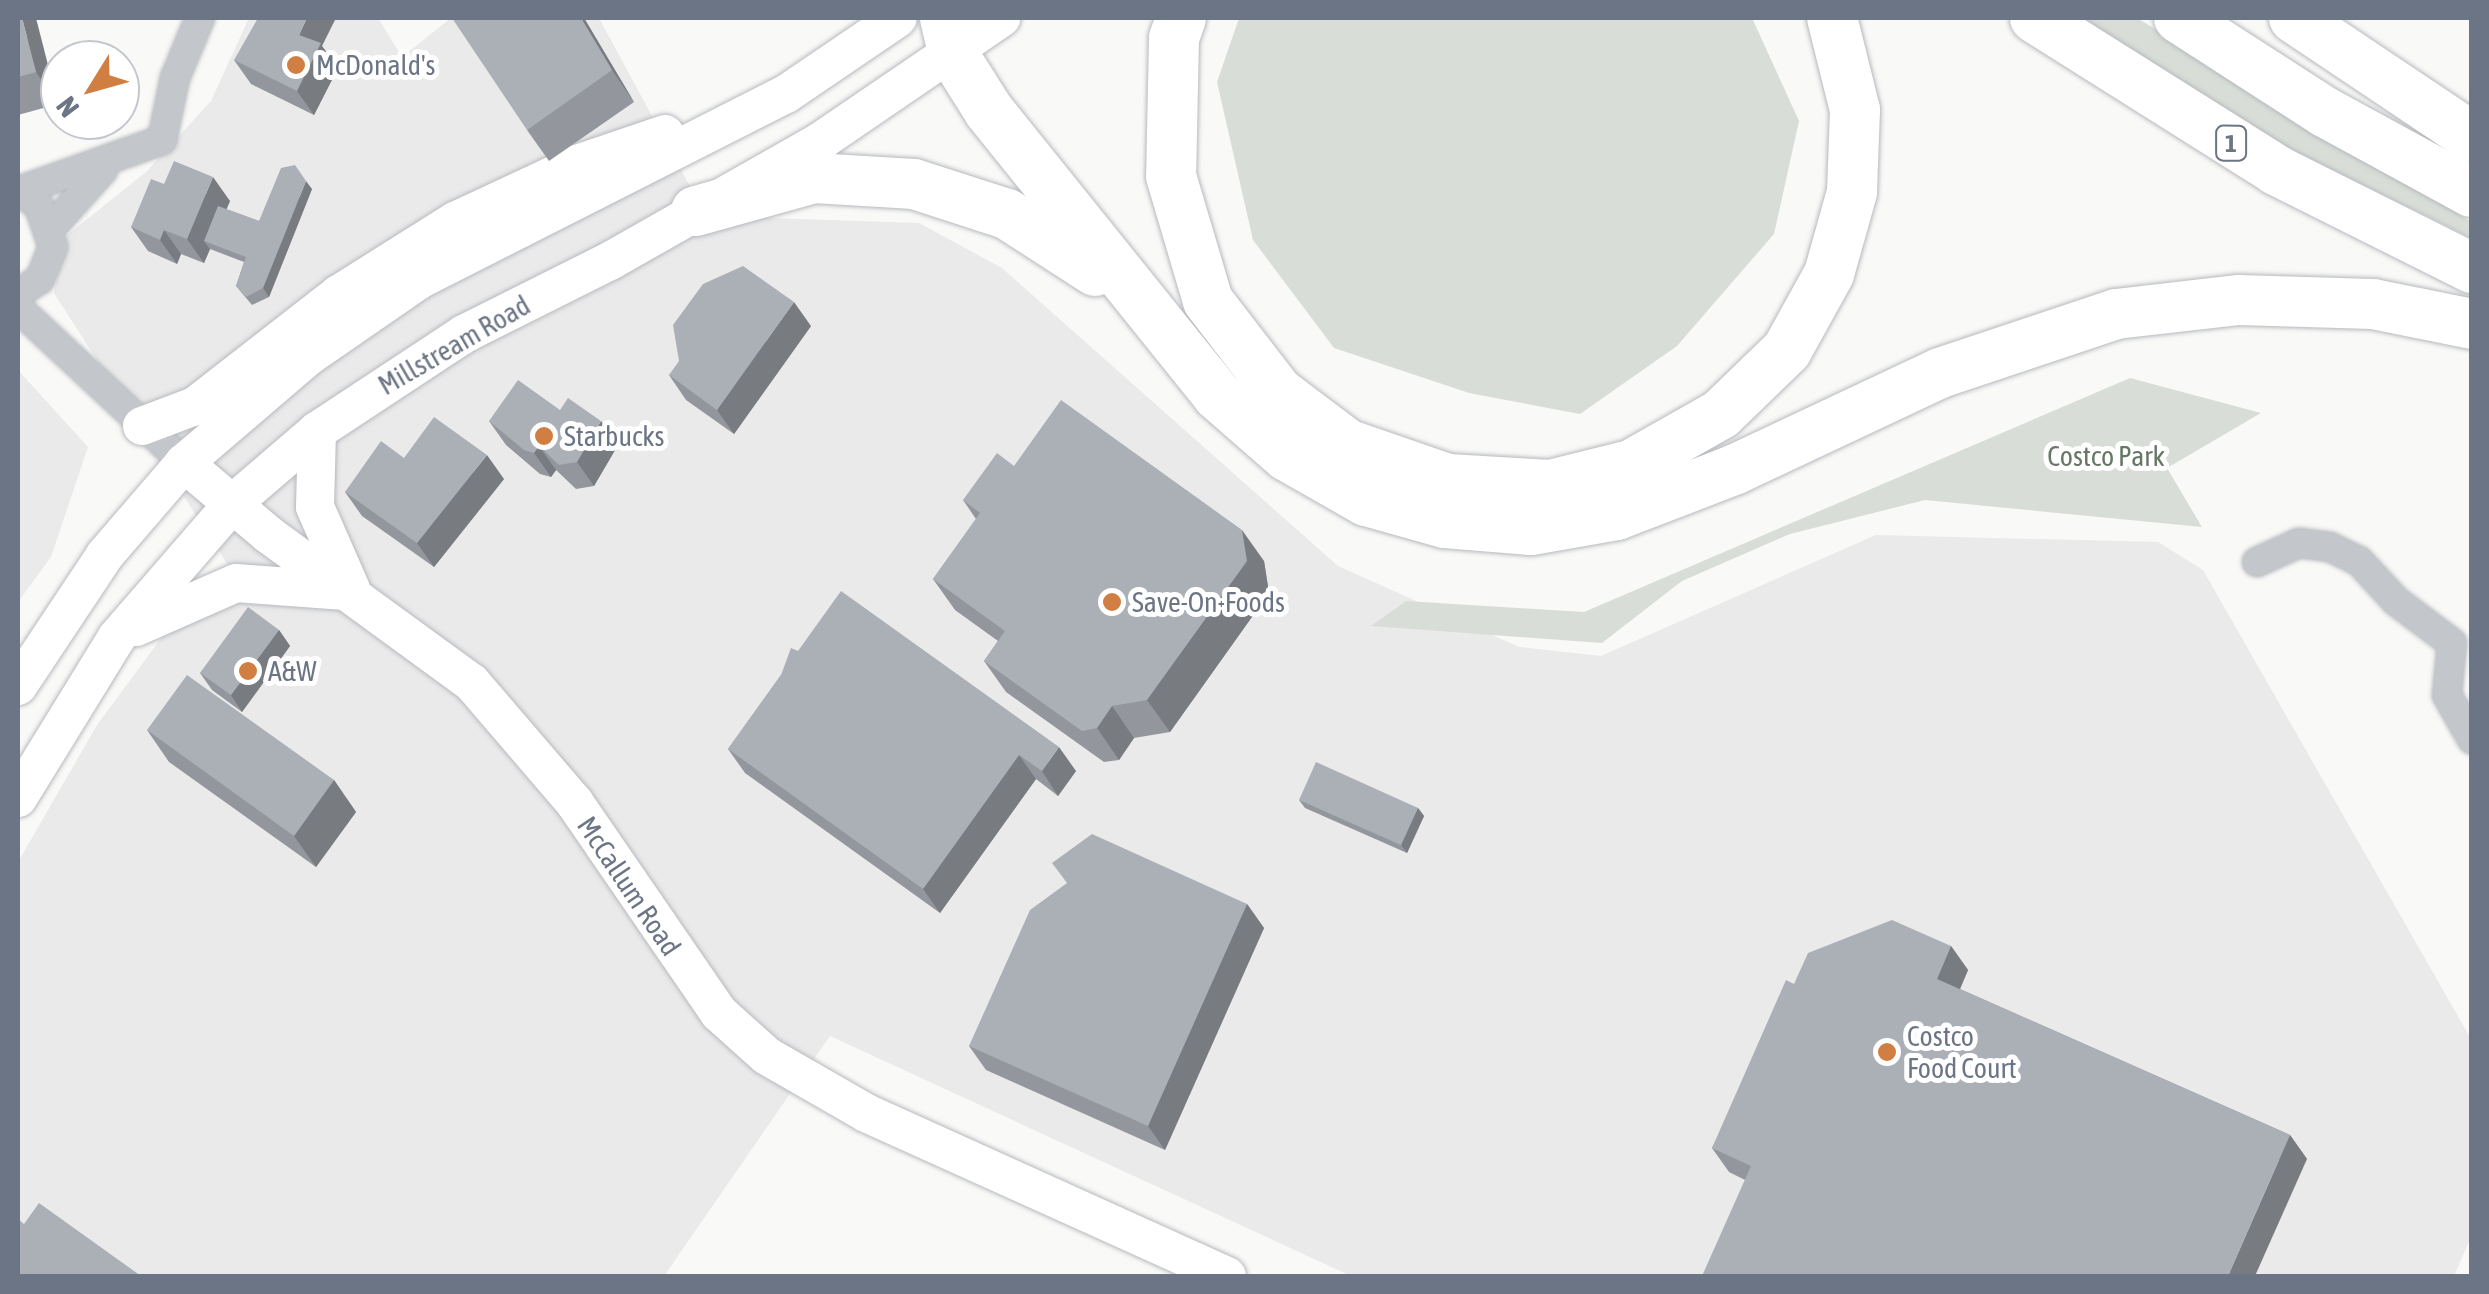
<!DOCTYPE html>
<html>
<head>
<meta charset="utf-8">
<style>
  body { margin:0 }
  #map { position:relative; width:2489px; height:1294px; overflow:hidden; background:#f9f9f7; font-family:"Asap Condensed",sans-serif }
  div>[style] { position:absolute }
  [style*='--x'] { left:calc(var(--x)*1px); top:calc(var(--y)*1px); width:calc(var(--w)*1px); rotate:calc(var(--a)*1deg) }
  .built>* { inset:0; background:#eaeaea }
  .green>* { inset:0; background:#d8ded7 }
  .roads { filter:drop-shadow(0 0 2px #b6b9be) drop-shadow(0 0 2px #b6b9be) }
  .street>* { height:28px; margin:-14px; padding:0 14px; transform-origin:14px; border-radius:14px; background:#c3c6ca }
  .secondary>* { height:38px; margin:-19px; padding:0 19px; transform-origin:19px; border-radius:19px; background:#fff }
  .highway>* { height:50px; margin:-25px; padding:0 25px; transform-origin:25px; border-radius:25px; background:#fff }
  .wall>* { inset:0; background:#93979d }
  .shaded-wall>* { inset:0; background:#787b80 }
  .building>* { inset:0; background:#abb0b7 }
  .dots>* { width:28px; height:28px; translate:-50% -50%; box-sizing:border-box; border:5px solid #fff; border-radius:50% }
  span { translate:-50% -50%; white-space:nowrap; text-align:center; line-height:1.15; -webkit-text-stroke:10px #fff; paint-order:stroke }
  .shield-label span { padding:2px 8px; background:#fff; border:2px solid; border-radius:8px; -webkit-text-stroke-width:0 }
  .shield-label { font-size:25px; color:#6c7585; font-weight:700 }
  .poi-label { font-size:28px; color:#6c7585 }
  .left { translate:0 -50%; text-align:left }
  .street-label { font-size:28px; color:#6c7585 }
  .park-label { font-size:28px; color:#676 }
  .frame { position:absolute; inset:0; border:20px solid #6c7585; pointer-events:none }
  .north { position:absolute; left:40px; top:40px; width:100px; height:100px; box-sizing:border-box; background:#fff; border:2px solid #c4c8ce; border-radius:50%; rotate:233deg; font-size:28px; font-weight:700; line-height:40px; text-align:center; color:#6c7585 }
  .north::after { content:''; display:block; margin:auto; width:35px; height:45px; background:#d07e41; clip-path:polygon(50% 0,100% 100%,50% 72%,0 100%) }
</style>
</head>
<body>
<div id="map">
  <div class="built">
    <div style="clip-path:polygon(249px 18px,378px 18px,402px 57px,451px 18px,599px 18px,706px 216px,919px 223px,1002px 268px,1338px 566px,1519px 647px,1601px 656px,1876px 535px,2158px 542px,2203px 570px,2471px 1039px,2471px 1237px,2454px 1276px,1351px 1276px,830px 1036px,664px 1276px,18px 1276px,18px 862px,97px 725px,196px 591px,229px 567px,54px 293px,66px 236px,146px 172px,211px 101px)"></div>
    <div style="clip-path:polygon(18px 370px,88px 447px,51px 557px,18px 602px)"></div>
  </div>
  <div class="green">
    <div style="clip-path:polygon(1239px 18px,1752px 18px,1799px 121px,1774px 234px,1677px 346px,1580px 414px,1469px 393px,1334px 348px,1253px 240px,1217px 82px)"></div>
    <div style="clip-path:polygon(2076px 18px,2137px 18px,2471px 222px,2471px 238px,2255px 132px)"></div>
    <div style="clip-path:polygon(2130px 378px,2261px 413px,2167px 468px,2202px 527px,1925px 500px,1790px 534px,1682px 581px,1602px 643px,1371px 626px,1406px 601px,1584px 612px)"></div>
  </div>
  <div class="roads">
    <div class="street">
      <div style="--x:18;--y:190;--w:26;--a:37"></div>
      <div style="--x:39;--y:206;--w:43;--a:71.1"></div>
      <div style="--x:53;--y:247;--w:35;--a:112"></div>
      <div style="--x:40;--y:279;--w:27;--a:146"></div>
      <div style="--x:19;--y:191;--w:152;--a:-19.6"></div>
      <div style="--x:162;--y:140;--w:63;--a:-78.2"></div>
      <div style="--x:175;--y:78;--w:65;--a:-67.4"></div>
      <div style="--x:51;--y:228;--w:78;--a:-48.1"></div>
      <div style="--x:18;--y:308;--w:227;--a:43"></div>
      <div style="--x:2257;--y:562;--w:46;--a:-24.3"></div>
      <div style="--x:2299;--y:543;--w:31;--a:7"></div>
      <div style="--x:2330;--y:547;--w:32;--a:26"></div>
      <div style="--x:2359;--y:561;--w:54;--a:47.2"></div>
      <div style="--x:2396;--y:601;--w:70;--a:36.9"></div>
      <div style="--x:2452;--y:643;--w:52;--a:95.5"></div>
      <div style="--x:2447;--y:695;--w:51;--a:60.4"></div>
    </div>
    <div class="secondary">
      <div style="--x:142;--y:426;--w:57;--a:-20.7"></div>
      <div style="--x:195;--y:406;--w:182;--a:-37.9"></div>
      <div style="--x:339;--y:294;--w:137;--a:-32.2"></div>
      <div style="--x:455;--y:221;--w:135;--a:-25"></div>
      <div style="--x:577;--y:164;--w:93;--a:-18.8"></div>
      <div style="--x:317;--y:431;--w:76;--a:91.5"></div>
      <div style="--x:315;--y:507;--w:90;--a:66.3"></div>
      <div style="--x:184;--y:463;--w:111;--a:40.3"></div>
      <div style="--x:269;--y:535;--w:251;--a:36.1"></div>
      <div style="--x:472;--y:683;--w:157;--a:49.4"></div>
      <div style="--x:574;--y:802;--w:256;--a:55.5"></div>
      <div style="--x:719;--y:1013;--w:64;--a:41.9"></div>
      <div style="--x:767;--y:1056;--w:114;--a:29.9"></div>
      <div style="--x:866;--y:1113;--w:396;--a:24.3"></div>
      <div style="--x:136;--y:627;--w:109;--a:-23.7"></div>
      <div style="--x:236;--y:583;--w:109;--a:4.2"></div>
      <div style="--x:18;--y:686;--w:157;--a:-56.4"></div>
      <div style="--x:105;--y:555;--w:121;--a:-49.3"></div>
      <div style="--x:184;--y:463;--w:165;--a:-40.6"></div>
      <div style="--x:309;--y:356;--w:134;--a:-34.6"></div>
      <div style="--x:419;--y:280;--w:411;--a:-26.9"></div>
      <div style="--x:786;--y:94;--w:135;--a:-34.2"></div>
      <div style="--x:18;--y:798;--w:189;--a:-58.4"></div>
      <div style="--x:117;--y:637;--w:177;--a:-49.1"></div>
      <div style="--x:233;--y:503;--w:111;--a:-40.6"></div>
      <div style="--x:317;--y:431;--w:176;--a:-33.4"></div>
      <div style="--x:464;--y:334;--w:163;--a:-26.6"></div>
      <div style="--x:610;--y:261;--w:239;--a:-29.6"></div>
      <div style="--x:818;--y:143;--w:222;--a:-34.3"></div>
    </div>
    <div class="highway">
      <div style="--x:945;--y:18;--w:37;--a:77"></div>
      <div style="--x:953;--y:54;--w:67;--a:57.7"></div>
      <div style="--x:989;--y:111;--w:364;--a:51.2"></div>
      <div style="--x:1217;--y:395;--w:93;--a:41.1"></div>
      <div style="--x:1287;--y:456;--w:91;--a:29.7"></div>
      <div style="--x:1366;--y:501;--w:82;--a:15.6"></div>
      <div style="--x:1445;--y:523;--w:86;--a:4.7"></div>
      <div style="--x:1531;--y:530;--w:87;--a:-9.9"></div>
      <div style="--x:1617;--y:515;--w:128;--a:-21.1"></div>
      <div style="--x:1736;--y:469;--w:225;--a:-25.2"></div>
      <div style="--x:1940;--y:373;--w:186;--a:-18.5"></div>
      <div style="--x:2116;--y:314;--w:124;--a:-6.5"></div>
      <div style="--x:2239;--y:300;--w:134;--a:1.7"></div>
      <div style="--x:2373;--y:304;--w:101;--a:11.4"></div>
      <div style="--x:1181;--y:18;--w:21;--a:109"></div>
      <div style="--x:1174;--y:38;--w:138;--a:91.2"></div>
      <div style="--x:1171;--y:176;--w:130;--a:73.5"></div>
      <div style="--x:1208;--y:301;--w:115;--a:52.4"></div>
      <div style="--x:1278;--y:392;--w:86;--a:37"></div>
      <div style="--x:1347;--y:444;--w:107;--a:19.1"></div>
      <div style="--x:1448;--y:479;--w:102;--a:3.4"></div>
      <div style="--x:1550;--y:485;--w:83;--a:-13.9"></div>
      <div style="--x:1631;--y:465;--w:103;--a:-29.5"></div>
      <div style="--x:1721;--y:414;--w:92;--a:-44.1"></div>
      <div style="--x:1787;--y:350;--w:87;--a:-61.1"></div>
      <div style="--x:1829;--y:274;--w:85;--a:-74.3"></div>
      <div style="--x:1852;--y:192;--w:82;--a:-87.9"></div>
      <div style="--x:1855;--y:110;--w:95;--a:-104"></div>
      <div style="--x:2035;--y:18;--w:285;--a:32.2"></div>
      <div style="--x:2276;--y:170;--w:219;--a:26.6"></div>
      <div style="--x:2179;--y:18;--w:174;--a:32.8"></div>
      <div style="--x:2325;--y:112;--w:167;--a:28.6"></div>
      <div style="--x:2294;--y:18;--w:214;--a:33.8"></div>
      <div style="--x:696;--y:211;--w:123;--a:-15.6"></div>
      <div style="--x:814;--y:178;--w:100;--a:3.4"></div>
      <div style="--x:914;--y:184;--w:98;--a:17.9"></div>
      <div style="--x:1007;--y:214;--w:105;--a:32.9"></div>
    </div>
  </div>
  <div class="wall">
    <div style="clip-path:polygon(18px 18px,58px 104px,18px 115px)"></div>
    <div style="clip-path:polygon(584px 18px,634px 102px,549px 161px,527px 130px)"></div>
    <div style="clip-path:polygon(322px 46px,338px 68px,314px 115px,251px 84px,234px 60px)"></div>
    <div style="clip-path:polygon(164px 184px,230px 201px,226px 209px,259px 221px,312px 189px,269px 297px,252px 305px,236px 286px,244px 262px,210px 249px,204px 263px,181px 254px,177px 264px,148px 251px,131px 227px)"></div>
    <div style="clip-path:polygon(811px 326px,734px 434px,686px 400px,669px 375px)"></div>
    <div style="clip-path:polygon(560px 410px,618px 445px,594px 486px,576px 489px,556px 470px,551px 477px,540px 474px,506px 445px,489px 421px)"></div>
    <div style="clip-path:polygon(404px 458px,504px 479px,434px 567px,362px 516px,345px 492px)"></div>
    <div style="clip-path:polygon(1014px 466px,1264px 561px,1269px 593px,1170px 732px,1134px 738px,1119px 760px,1104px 762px,1006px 692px,984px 661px,998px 641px,955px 610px,933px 579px,976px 519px,963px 500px)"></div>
    <div style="clip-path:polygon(279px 630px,290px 646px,242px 712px,212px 690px,200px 673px)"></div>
    <div style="clip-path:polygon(781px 675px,1076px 771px,1058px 796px,1036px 779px,940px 913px,745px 773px,728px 749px)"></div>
    <div style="clip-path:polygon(147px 730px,334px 780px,356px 812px,316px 867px,169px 762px)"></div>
    <div style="clip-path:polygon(1299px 800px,1418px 808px,1424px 816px,1407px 853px,1305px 808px)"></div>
    <div style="clip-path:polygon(1247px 904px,1264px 928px,1165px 1150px,986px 1070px,969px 1046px)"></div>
    <div style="clip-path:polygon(1951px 946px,1968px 970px,1960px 989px,2290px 1135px,2307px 1159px,1745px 1180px,1729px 1172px,1712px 1148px,1794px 984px)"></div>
  </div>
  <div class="shaded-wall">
    <div style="clip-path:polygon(22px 18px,36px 18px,58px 104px,36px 72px)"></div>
    <div style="clip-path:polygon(307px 18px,336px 18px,322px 46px,338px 68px,314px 115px,297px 91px,299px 35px)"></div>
    <div style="clip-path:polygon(581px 18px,584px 18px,634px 102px,612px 70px)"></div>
    <div style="clip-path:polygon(213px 177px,230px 201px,212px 244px,204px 241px,210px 249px,204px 263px,187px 239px)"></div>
    <div style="clip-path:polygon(306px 181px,312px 189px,269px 297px,263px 288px)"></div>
    <div style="clip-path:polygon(164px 230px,181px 254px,177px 264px,160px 240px)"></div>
    <div style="clip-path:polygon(794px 302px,811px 326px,734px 434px,717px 410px)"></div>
    <div style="clip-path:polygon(601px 421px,618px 445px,594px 486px,577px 462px)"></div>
    <div style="clip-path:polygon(539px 446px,556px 470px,551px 477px,534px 453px)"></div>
    <div style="clip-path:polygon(487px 455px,504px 479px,434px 567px,417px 543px)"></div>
    <div style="clip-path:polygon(1242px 530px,1264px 561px,1269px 593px,1170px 732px,1147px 700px)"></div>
    <div style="clip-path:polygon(279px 630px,290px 646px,242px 712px,231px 695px)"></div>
    <div style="clip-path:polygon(1112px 706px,1134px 738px,1119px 760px,1097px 728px)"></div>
    <div style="clip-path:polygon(1059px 747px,1076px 771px,1058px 796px,1042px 771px)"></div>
    <div style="clip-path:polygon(1019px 755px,1036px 779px,940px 913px,923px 889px)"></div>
    <div style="clip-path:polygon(334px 780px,356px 812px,316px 867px,294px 836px)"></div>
    <div style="clip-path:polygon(1418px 808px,1424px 816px,1407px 853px,1401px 845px)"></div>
    <div style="clip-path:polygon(1247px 904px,1264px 928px,1165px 1150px,1148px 1126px)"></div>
    <div style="clip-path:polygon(1951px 946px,1968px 970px,1954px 1003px,1937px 979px)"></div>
    <div style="clip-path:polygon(2290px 1135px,2307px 1159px,2255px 1276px,2228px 1276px)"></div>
  </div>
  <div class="building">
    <div style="clip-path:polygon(18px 18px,22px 18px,36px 72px,18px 77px)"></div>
    <div style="clip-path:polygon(258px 18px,307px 18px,299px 35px,321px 43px,297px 91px,234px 60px)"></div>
    <div style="clip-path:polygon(452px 18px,581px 18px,612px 70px,527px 130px)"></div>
    <div style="clip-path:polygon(174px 161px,213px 177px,187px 239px,164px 230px,160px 240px,131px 227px,151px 179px,164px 184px)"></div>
    <div style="clip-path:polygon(295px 165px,306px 181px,263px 288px,246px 297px,236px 286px,246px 257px,204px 241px,218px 206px,259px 221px,281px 168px)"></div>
    <div style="clip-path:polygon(743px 266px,794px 302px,717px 410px,669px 375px,679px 361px,673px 325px,703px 284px)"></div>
    <div style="clip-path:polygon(518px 380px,560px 410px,568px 398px,601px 421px,577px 462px,559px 465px,539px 446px,534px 453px,524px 450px,489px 421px)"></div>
    <div style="clip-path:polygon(1061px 400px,1242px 530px,1247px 561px,1147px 700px,1112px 706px,1097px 728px,1082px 731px,984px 661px,1005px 631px,933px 579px,980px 513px,963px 500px,997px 453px,1014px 466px)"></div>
    <div style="clip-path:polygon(434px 417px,487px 455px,417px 543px,345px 492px,381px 441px,404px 458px)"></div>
    <div style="clip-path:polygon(841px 591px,1059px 747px,1042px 771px,1019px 755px,923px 889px,728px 749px,781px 675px,791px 648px,798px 651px)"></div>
    <div style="clip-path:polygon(248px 607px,279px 630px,231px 695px,200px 673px)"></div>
    <div style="clip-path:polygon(187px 675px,334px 780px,294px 836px,147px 730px)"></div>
    <div style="clip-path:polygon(1316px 762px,1418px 808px,1401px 845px,1299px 800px)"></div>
    <div style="clip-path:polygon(1092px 834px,1247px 904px,1148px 1126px,969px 1046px,1030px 910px,1067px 883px,1052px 863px)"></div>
    <div style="clip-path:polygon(1892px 920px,1951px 946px,1937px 979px,2290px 1135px,2228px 1276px,1702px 1276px,1751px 1166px,1712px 1148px,1786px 980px,1794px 984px,1808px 953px)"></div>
    <div style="clip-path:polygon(39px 1203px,141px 1276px,18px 1276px,18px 1219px,24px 1224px)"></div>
  </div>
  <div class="dots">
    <div style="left:296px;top:65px;background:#d07e41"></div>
    <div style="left:544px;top:436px;background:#d07e41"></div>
    <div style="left:1112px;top:602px;background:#d07e41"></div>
    <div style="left:248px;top:671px;background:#d07e41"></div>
    <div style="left:1887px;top:1052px;background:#d07e41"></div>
  </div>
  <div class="shield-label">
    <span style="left:2231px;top:143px">1</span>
  </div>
  <div class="poi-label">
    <span class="left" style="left:316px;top:65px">McDonald's</span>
    <span class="left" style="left:564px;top:436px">Starbucks</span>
    <span class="left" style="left:1132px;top:602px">Save-On-Foods</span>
    <span class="left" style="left:268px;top:671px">A&amp;W</span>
    <span class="left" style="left:1907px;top:1052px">Costco<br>Food Court</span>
  </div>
  <div class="street-label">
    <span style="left:454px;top:345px;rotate:-30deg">Millstream Road</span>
    <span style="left:629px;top:886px;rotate:56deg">McCallum Road</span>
  </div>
  <div class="park-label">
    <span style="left:2106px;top:456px">Costco Park</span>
  </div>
  <div class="frame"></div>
  <div class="north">N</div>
</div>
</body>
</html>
